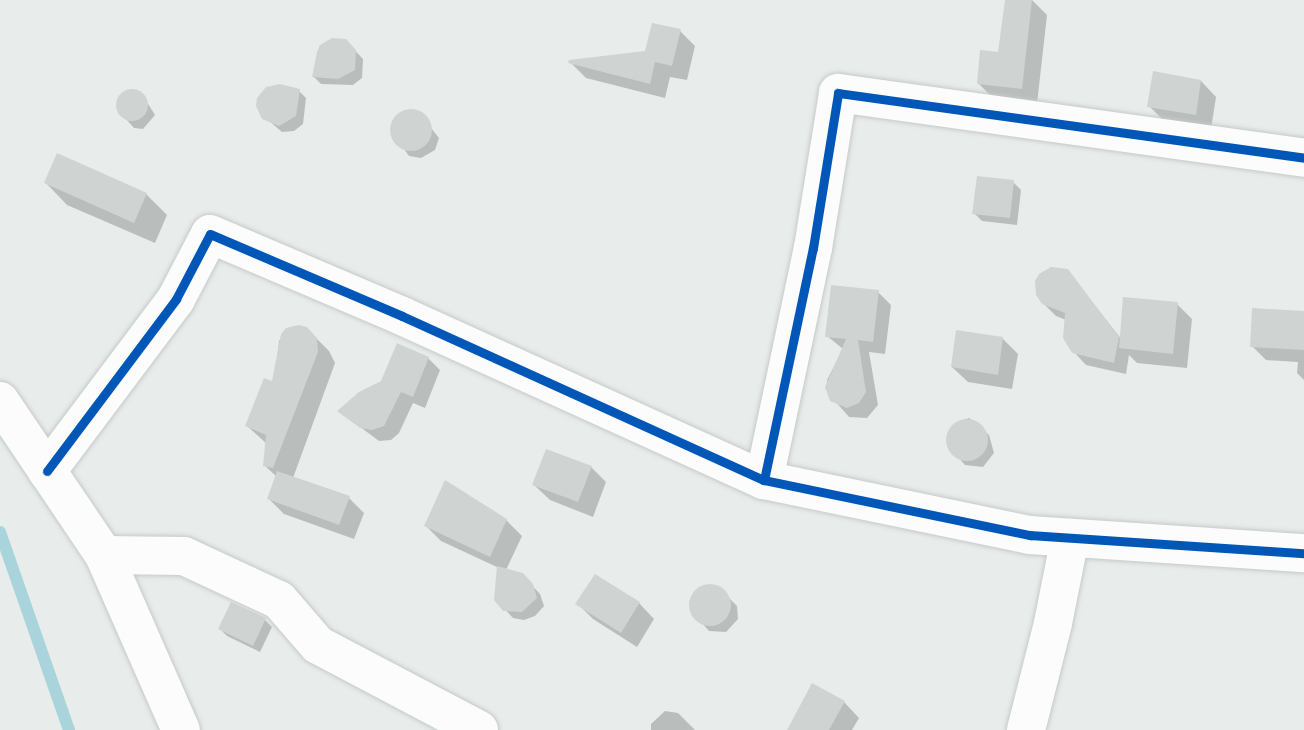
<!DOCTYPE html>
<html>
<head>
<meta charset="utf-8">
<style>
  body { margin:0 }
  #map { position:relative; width:1304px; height:730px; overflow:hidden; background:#e8edeb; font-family:"PT Sans Narrow",sans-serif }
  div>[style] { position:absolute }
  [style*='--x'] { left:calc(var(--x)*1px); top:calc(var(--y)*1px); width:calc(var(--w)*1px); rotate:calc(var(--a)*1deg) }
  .shadow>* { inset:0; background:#0003 }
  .stream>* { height:12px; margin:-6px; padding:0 6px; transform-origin:6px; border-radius:6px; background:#a9d4db }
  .building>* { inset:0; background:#cfd4d2 }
  .round { border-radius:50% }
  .roads { filter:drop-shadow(0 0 2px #c5cac8) drop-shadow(0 0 2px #c5cac8) }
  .minor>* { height:38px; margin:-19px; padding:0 19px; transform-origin:19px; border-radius:19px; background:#fcfcfc }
  .cycleway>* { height:9px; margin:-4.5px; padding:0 4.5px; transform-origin:4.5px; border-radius:4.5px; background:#0057b8 }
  span { translate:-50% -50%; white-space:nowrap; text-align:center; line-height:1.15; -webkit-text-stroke:7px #f7fbf9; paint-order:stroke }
</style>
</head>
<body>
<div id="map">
  <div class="shadow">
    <div style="clip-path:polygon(1007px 0,1032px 0,1047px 15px,1037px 104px,994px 99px,979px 84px,1000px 54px)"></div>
    <div style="clip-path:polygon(680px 31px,695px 46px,687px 80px,670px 77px,665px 98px,586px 78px,570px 62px,646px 53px)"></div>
    <div style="clip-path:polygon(346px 41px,363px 59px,362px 78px,353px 85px,321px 84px,314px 77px)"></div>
    <div style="clip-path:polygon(1201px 81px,1216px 97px,1211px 129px,1164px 121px,1149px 106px)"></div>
    <div style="clip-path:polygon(140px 91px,155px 115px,143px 129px,134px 128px,118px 110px,118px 100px,124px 93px)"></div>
    <div style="clip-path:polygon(299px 91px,306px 98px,303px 124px,294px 131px,282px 132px,268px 120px)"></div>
    <div style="clip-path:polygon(406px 111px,419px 113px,439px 138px,435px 150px,421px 158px,409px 156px,391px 131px,395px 119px)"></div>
    <div style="clip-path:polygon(1013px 182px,1021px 190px,1017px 225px,982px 221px,974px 213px)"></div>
    <div style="clip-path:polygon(46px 183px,146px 194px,167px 215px,155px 243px,67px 205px)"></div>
    <div style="clip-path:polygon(1077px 283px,1122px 340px,1177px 304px,1192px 319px,1187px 368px,1137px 363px,1129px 355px,1126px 374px,1086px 365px,1074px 352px,1066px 320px,1056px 316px,1043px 303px)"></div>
    <div style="clip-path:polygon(878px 292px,891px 305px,885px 354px,869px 352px,878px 405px,867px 418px,849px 417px,828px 393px,827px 380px,843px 349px,827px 336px)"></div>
    <div style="clip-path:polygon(1304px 313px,1304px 380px,1297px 373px,1298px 362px,1266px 360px,1252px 346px)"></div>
    <div style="clip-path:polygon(287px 330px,311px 333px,329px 351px,335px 363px,293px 478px,349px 498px,364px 513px,354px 539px,284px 514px,269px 499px,277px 477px,264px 465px,267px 444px,247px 426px,274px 384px,279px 341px)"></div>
    <div style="clip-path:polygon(1002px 338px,1018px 354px,1012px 389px,968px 382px,952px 367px)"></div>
    <div style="clip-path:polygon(428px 358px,440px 370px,425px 408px,413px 403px,399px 433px,391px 440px,379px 441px,339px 411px)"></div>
    <div style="clip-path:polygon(969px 418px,989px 435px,994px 453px,983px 467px,965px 465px,949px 447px,948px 434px,956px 423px)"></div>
    <div style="clip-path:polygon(591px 467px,606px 482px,593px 517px,550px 500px,534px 485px)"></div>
    <div style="clip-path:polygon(506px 520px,522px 536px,506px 570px,522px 575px,540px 594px,544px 606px,535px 616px,524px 620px,513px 618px,496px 600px,499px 568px,441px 541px,426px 526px)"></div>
    <div style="clip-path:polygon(596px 576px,639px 603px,654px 619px,637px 647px,593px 619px,578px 604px)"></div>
    <div style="clip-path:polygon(706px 586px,719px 588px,737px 606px,738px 619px,726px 632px,709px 631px,692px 612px,690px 602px,695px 594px)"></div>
    <div style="clip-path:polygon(265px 620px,272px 627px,260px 652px,227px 636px,220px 629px)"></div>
    <div style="clip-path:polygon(844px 702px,859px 718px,852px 730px,789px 730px)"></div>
    <div style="clip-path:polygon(665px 711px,678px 713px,695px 730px,651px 730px,651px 724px)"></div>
  </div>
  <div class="stream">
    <div style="--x:0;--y:532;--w:210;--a:70.8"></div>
  </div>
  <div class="building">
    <div style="clip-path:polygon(1005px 0,1032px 0,1022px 89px,977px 84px,980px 50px,998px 52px)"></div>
    <div style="clip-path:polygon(652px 23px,681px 29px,672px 66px,655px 62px,650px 84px,568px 63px,569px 60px,645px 51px)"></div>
    <div style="clip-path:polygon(332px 38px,346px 39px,356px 50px,355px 70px,338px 79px,312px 77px,317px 52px,320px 45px)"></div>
    <div style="clip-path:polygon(1153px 71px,1201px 80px,1196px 115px,1147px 107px)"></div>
    <div style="clip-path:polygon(280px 84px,300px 89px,296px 116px,279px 126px,262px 119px,256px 106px,257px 98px,266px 87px)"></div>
    <div class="round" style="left:116px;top:89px;width:32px;height:32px"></div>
    <div class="round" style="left:390px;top:109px;width:42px;height:42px"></div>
    <div style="clip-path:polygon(57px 153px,147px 193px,134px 223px,44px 183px)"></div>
    <div style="clip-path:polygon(977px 176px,1014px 180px,1010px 218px,972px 214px)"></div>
    <div style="clip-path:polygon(1051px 267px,1068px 269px,1119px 337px,1114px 363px,1072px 353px,1063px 338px,1065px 313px,1042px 304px,1036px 295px,1035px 281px,1039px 274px)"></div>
    <div style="clip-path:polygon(831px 285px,879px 290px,873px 342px,858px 340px,866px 392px,859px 403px,847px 408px,830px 401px,825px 387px,846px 339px,825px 337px)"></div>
    <div style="clip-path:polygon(1123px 297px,1178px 302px,1173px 354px,1119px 348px)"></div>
    <div style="clip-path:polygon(1252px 308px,1304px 311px,1304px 350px,1250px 347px)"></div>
    <div style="clip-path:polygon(299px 325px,307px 327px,317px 338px,318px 352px,273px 468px,263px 466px,266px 435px,245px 426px,264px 378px,272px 381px,281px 334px,286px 328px)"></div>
    <div style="clip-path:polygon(956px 330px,1003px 337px,998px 375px,951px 367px)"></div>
    <div style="clip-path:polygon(397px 343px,429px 357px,413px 397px,401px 392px,384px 426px,372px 430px,360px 428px,337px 411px,359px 392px,381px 381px)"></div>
    <div class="round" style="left:946px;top:419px;width:42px;height:42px"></div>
    <div style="clip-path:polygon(546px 449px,592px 466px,578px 502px,532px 485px)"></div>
    <div style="clip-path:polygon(277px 471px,350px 496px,339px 525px,267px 499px)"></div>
    <div style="clip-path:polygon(445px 480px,507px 519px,490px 557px,424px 526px)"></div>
    <div style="clip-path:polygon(497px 566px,523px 573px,533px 584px,537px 598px,522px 612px,503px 611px,494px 600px)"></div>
    <div style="clip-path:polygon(595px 574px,640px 602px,621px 633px,575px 604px)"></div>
    <div class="round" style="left:689px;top:584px;width:42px;height:42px"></div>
    <div style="clip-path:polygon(231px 602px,266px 618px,253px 646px,218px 629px)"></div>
    <div style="clip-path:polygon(812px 683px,845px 701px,829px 730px,787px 730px)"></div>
  </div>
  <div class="roads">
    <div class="minor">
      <div style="--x:0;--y:401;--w:186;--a:56"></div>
      <div style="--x:104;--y:555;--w:191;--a:66.3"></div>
      <div style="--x:47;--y:471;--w:215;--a:-53.1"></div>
      <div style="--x:176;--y:299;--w:73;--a:-62.4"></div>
      <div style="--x:210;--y:234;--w:209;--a:23.1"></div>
      <div style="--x:402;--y:316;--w:397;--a:24.4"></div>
      <div style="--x:764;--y:480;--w:272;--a:11.7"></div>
      <div style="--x:1030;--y:535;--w:275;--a:3.8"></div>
      <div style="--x:764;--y:480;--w:237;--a:-78.1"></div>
      <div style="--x:813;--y:248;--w:157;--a:-80.8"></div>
      <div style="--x:838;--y:93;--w:471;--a:7.9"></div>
      <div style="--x:104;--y:555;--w:80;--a:0.7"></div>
      <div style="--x:184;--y:556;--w:105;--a:24.9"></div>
      <div style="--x:279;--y:600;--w:60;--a:49.1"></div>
      <div style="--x:318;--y:645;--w:182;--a:27.8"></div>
      <div style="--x:1026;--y:730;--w:110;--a:-75.8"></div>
      <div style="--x:1053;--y:623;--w:87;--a:-78.7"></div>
    </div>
  </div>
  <div class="cycleway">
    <div style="--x:47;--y:471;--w:215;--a:-53.1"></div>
    <div style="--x:176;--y:299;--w:73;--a:-62.4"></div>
    <div style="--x:210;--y:234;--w:209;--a:23.1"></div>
    <div style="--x:402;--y:316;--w:397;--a:24.4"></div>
    <div style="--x:764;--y:480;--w:272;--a:11.7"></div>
    <div style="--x:1030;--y:535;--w:275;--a:3.8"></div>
    <div style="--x:764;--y:480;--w:237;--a:-78.1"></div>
    <div style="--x:813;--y:248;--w:157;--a:-80.8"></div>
    <div style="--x:838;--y:93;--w:471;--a:7.9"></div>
  </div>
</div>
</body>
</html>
